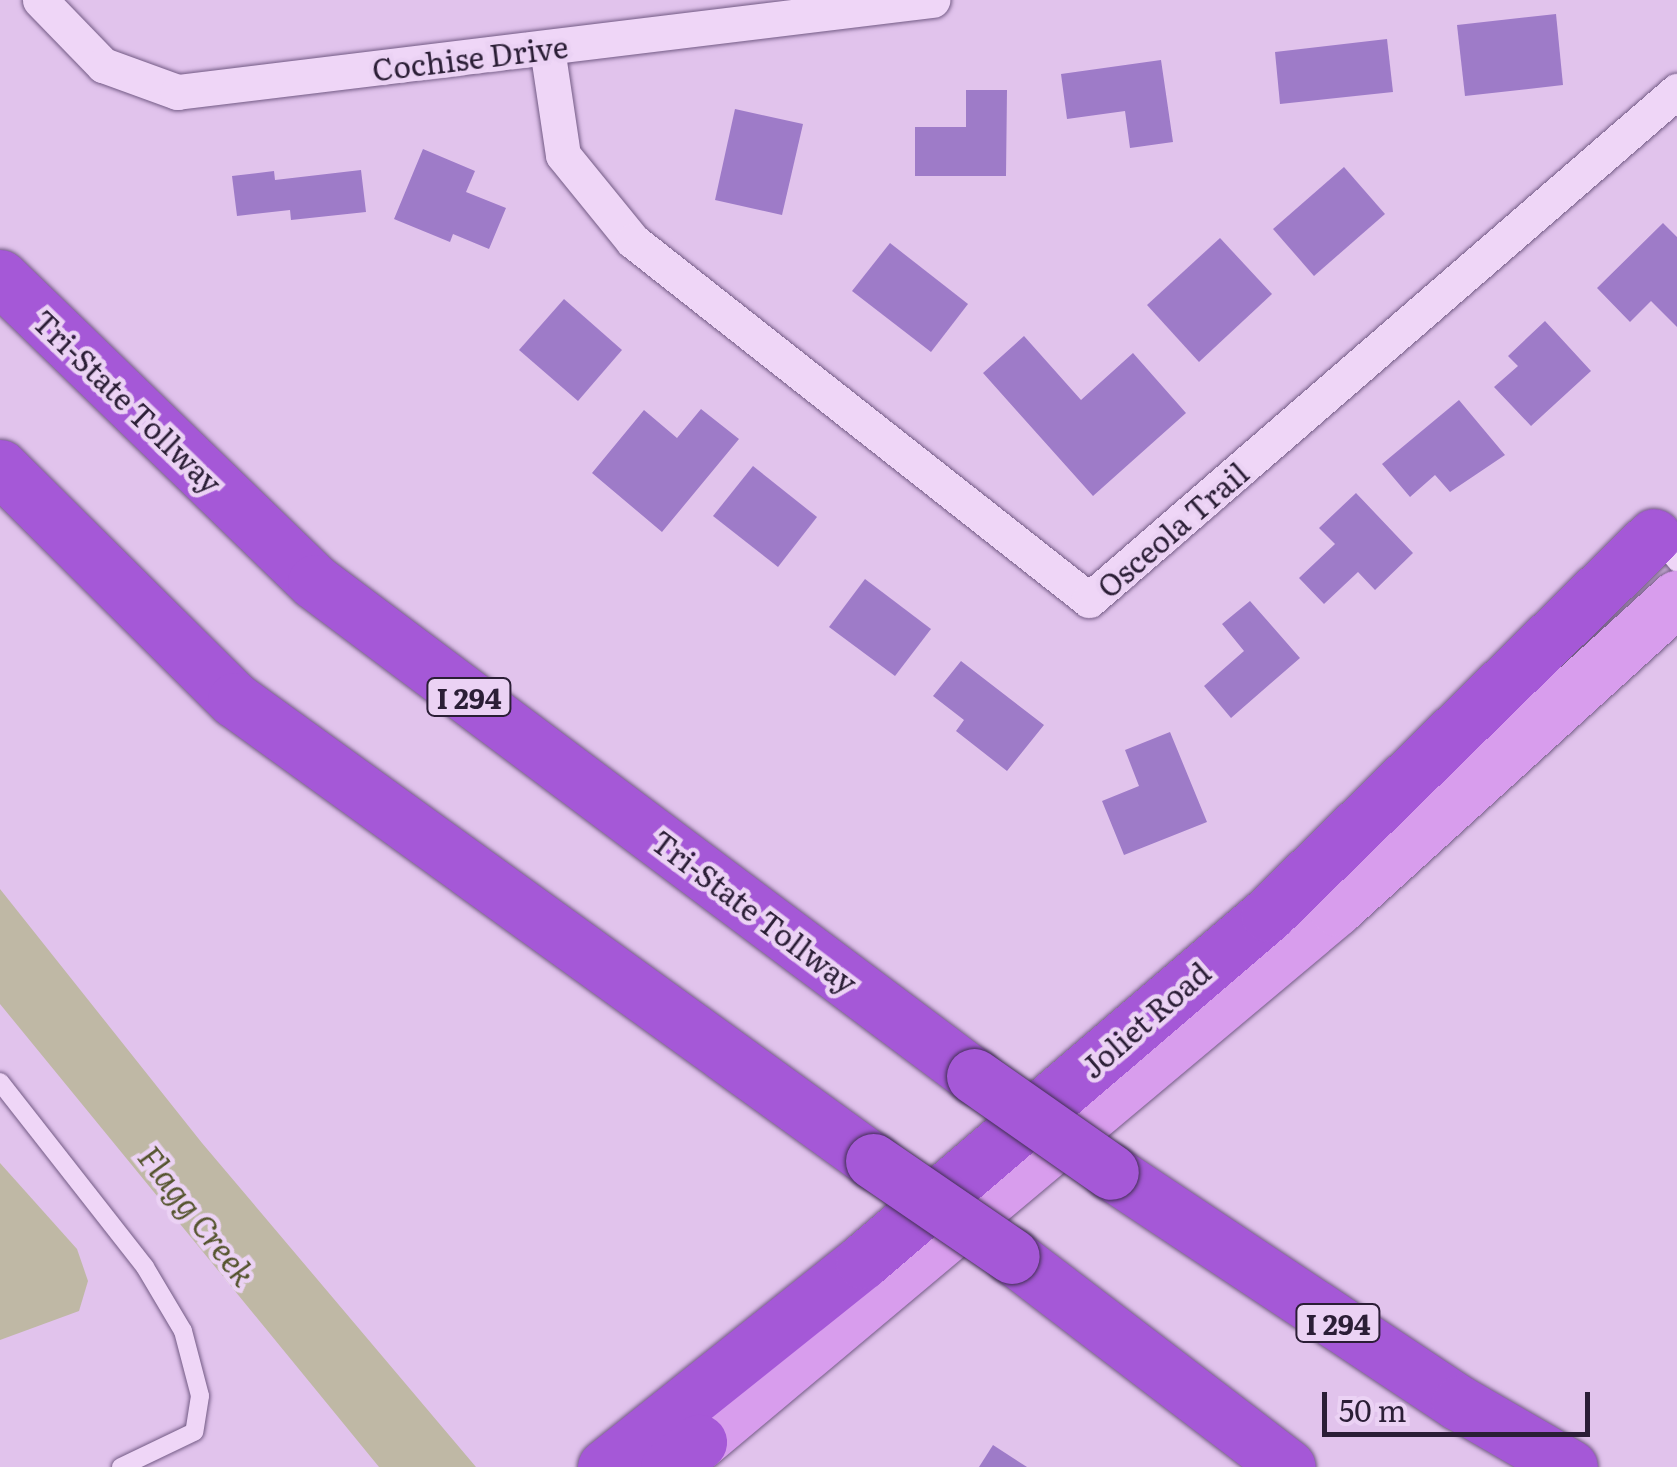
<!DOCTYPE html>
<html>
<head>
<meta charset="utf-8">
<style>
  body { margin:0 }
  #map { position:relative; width:1677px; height:1467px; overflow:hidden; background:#e1c3ec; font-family:Literata,serif }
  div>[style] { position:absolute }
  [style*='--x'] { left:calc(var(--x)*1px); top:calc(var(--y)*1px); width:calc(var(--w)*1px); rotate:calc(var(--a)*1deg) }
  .water>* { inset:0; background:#bfb8a5 }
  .building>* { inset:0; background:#9e7bc8 }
  .roads { filter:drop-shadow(0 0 2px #735b85) drop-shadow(0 0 2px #735b85) }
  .lane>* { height:18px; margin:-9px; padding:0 9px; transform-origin:9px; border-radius:9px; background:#efd6f7 }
  .street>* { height:35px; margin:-17.5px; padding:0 17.5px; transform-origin:17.5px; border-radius:17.5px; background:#efd6f7 }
  .primary>* { height:55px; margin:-27.5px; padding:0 27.5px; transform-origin:27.5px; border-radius:27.5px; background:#d89ded }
  .highway>* { height:55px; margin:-27.5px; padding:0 27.5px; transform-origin:27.5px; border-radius:27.5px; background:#a558d7 }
  .bridges { filter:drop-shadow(0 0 2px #412f53) drop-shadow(0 0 2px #412f53) }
  .highway-bridge>* { height:55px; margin:-27.5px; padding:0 27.5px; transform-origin:27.5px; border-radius:27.5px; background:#a558d7 }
  span { translate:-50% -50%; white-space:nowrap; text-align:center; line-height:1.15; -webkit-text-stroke:9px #ebd2f4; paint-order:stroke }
  .shield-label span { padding:2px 8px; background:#ebd2f4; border:2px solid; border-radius:8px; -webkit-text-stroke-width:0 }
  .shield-label { font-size:28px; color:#2b1e36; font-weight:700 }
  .street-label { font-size:30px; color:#2b1e36 }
  .water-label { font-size:32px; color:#55542e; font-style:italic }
  .scale { position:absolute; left:1322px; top:1392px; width:268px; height:45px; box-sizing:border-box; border:5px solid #2b1e36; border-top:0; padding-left:12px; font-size:30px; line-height:35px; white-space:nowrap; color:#2b1e36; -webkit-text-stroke:8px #ebd2f4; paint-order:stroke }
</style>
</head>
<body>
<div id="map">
  <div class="water">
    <div style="clip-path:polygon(0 889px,202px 1143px,476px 1467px,379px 1467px,0 1004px)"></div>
    <div style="clip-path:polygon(0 1163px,77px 1249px,88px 1281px,79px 1311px,0 1340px)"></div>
  </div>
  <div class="building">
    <div style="clip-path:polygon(1556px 14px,1563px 85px,1465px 96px,1457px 25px)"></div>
    <div style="clip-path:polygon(1387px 39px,1393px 92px,1280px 104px,1275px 52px)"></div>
    <div style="clip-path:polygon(1161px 60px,1173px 142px,1130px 148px,1125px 111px,1067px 119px,1061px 74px)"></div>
    <div style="clip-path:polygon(966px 90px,1007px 90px,1006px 176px,915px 176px,915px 127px,966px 127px)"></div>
    <div style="clip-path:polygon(735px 109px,803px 124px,782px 215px,715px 200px)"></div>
    <div style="clip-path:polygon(423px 149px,475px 171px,466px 192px,506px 208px,489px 249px,453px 234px,450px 242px,394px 219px)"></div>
    <div style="clip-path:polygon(1344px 167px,1385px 214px,1314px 276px,1273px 229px)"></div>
    <div style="clip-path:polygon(361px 170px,366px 212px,291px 220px,290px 210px,237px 216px,232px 176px,274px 171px,275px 180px)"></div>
    <div style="clip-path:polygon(1663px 223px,1677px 237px,1677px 327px,1651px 301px,1630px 322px,1597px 288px)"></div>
    <div style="clip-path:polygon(1220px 238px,1272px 294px,1199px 362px,1147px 305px)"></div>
    <div style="clip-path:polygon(890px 243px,968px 304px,931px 352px,852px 291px)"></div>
    <div style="clip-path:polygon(564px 299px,622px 350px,578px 401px,519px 350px)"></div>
    <div style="clip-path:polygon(1545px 321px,1591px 371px,1531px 426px,1494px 387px,1518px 366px,1508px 356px)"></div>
    <div style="clip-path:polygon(1024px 336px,1081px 400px,1133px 353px,1186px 413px,1093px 496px,983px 373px)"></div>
    <div style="clip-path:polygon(1459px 400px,1505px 455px,1450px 492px,1435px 475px,1410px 497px,1382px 464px)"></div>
    <div style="clip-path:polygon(701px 409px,739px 439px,662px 532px,592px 473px,644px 410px,677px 438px)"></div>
    <div style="clip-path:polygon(753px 466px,817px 517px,778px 567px,713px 516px)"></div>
    <div style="clip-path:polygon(1356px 493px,1413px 553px,1375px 590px,1358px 572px,1324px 604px,1299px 578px,1335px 544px,1319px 528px)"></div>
    <div style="clip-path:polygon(865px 579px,931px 629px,895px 676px,829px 627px)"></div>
    <div style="clip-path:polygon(1250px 601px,1300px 658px,1231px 718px,1204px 686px,1244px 651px,1222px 624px)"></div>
    <div style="clip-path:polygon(961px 661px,1044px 725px,1007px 771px,956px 731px,964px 720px,933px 696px)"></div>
    <div style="clip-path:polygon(1170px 732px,1207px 822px,1124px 855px,1102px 801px,1139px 786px,1125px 750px)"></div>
    <div style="clip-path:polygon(993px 1445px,1027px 1467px,979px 1467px)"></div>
  </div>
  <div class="roads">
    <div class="lane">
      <div style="--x:1658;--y:540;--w:30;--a:50"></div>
      <div style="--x:0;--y:1082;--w:235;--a:51.9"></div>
      <div style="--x:145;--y:1267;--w:74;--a:59.3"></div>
      <div style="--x:183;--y:1331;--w:67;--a:75.3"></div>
      <div style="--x:200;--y:1396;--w:36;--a:99"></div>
      <div style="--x:194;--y:1432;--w:81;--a:154.4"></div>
    </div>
    <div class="street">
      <div style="--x:40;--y:0;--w:91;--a:45.9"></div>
      <div style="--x:103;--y:65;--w:79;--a:20"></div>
      <div style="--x:177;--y:92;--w:761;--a:-6.95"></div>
      <div style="--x:547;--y:48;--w:108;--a:81.5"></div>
      <div style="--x:563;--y:155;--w:111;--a:50.9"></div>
      <div style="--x:633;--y:241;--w:580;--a:38.21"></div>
      <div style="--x:1089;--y:600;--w:778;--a:-40.88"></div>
    </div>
    <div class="primary">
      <div style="--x:699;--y:1442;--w:831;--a:-39.97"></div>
      <div style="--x:1336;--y:908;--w:461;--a:-42.3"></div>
    </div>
    <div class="highway">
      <div style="--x:0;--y:277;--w:438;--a:44.1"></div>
      <div style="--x:315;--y:582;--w:824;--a:36.86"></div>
      <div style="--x:0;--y:467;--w:331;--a:44.8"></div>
      <div style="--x:235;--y:700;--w:787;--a:35.85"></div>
      <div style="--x:1111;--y:1172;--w:418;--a:33.6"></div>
      <div style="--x:1459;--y:1403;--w:128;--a:30"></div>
      <div style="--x:1012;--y:1256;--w:347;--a:37.4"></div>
      <div style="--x:605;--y:1467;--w:330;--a:-38.6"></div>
      <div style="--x:863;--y:1261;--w:533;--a:-40.59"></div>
      <div style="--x:1268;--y:914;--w:540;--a:-44.4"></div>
      <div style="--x:668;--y:1467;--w:40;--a:-39"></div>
    </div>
  </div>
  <div class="bridges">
    <div class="highway-bridge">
      <div style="--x:974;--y:1076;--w:167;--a:35"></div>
      <div style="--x:873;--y:1161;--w:168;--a:34.4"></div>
    </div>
  </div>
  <div class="shield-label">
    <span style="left:469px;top:697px">I 294</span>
    <span style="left:1338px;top:1323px">I 294</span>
  </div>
  <div class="street-label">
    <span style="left:470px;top:57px;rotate:-7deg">Cochise Drive</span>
    <span style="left:128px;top:401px;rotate:44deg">Tri-State Tollway</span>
    <span style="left:1172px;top:529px;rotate:-41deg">Osceola Trail</span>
    <span style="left:755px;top:911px;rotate:37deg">Tri-State Tollway</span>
    <span style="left:1145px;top:1019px;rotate:-41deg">Joliet Road</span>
  </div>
  <div class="water-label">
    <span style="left:198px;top:1215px;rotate:52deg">Flagg Creek</span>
  </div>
  <div class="scale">50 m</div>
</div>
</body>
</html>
